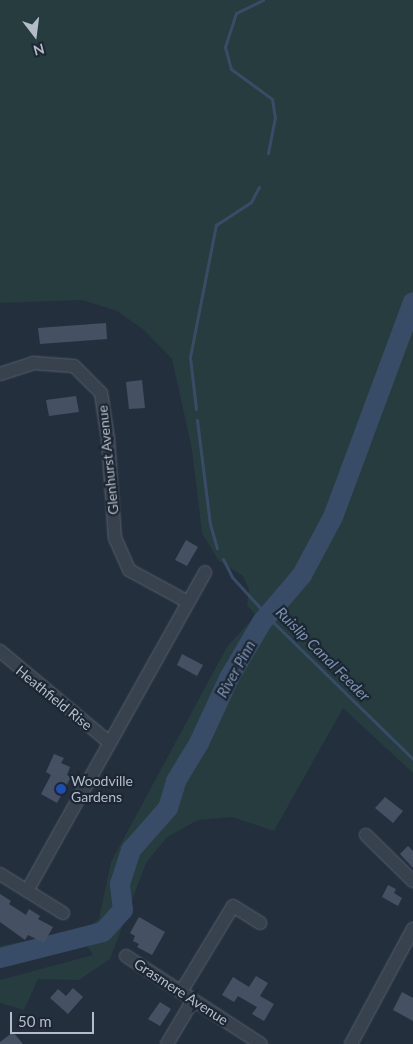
<!DOCTYPE html>
<html>
<head>
<meta charset="utf-8">
<style>
  body { margin:0 }
  #map { position:relative; width:413px; height:1044px; overflow:hidden; background:#242f3e; font-family:Lato,sans-serif }
  div>[style] { position:absolute }
  [style*='--x'] { left:calc(var(--x)*1px); top:calc(var(--y)*1px); width:calc(var(--w)*1px); rotate:calc(var(--a)*1deg) }
  .green>* { inset:0; background:#263c3f }
  .stream>* { height:3px; margin:-1.5px; padding:0 1.5px; transform-origin:1.5px; border-radius:1.5px; background:#394c67 }
  .river>* { height:20px; margin:-10px; padding:0 10px; transform-origin:10px; border-radius:10px; background:#394c67 }
  .building>* { inset:0; background:#455162 }
  .roads { filter:drop-shadow(0 0 1px #565f6c) drop-shadow(0 0 1px #565f6c) }
  .minor>* { height:12px; margin:-6px; padding:0 6px; transform-origin:6px; border-radius:6px; background:#38414e }
  .dots>* { width:14px; height:14px; translate:-50% -50%; box-sizing:border-box; border:2px solid #1d2633; border-radius:50% }
  span { translate:-50% -50%; white-space:nowrap; text-align:center; line-height:1.15; -webkit-text-stroke:4.5px #1d2633; paint-order:stroke }
  .street-label { font-size:14px; color:#b4bcc9 }
  .poi-label { font-size:14px; color:#b4bcc9 }
  .left { translate:0 -50%; text-align:left }
  .water-label { font-size:15px; color:#7c92b1; font-style:italic }
  .north { position:absolute; left:10px; top:10px; width:50px; height:50px; -webkit-text-stroke:4px #1d2633; paint-order:stroke; rotate:165deg; font-size:14px; font-weight:700; line-height:20px; text-align:center; color:#b4bcc9 }
  .north::after { content:''; display:block; margin:auto; width:18px; height:22px; background:#b4bcc9; clip-path:polygon(50% 0,100% 100%,50% 72%,0 100%) }
  .scale { position:absolute; left:10px; top:1012px; width:84px; height:22px; box-sizing:border-box; border:2px solid #b4bcc9; border-top:0; padding-left:6px; font-size:15px; line-height:18px; white-space:nowrap; color:#b4bcc9; -webkit-text-stroke:4px #1d2633; paint-order:stroke }
</style>
</head>
<body>
<div id="map">
  <div class="green">
    <div style="clip-path:polygon(0 0,413px 0,413px 773px,343px 708px,274px 831px,232px 817px,198px 820px,167px 837px,146px 863px,110px 959px,79px 980px,38px 979px,24px 1010px,0 1003px,0 980px,93px 955px,87px 946px,0 968px,0 946px,84px 930px,99px 919px,111px 862px,227px 647px,256px 615px,247px 605px,249px 589px,243px 576px,219px 561px,202px 533px,192px 449px,172px 359px,144px 330px,117px 311px,82px 300px,0 303px)"></div>
  </div>
  <div class="stream">
    <div style="--x:263;--y:0;--w:30;--a:154"></div>
    <div style="--x:236;--y:13;--w:36;--a:108"></div>
    <div style="--x:225;--y:47;--w:23;--a:75"></div>
    <div style="--x:231;--y:69;--w:51;--a:36.2"></div>
    <div style="--x:272;--y:99;--w:18;--a:81"></div>
    <div style="--x:275;--y:117;--w:37;--a:101"></div>
    <div style="--x:405;--y:324;--w:9;--a:21"></div>
    <div style="--x:196;--y:409;--w:52;--a:-96.6"></div>
    <div style="--x:190;--y:357;--w:135;--a:-78.9"></div>
    <div style="--x:216;--y:225;--w:42;--a:-33.3"></div>
    <div style="--x:251;--y:202;--w:17;--a:-62"></div>
    <div style="--x:197;--y:420;--w:105;--a:82.9"></div>
    <div style="--x:210;--y:524;--w:25;--a:74"></div>
    <div style="--x:223;--y:559;--w:20;--a:63"></div>
    <div style="--x:232;--y:577;--w:62;--a:47.6"></div>
    <div style="--x:274;--y:623;--w:194;--a:44.4"></div>
  </div>
  <div class="river">
    <div style="--x:0;--y:958;--w:106;--a:-14.2"></div>
    <div style="--x:103;--y:932;--w:30;--a:-48"></div>
    <div style="--x:123;--y:910;--w:26;--a:-97"></div>
    <div style="--x:120;--y:884;--w:36;--a:-72"></div>
    <div style="--x:131;--y:850;--w:56;--a:-48.6"></div>
    <div style="--x:168;--y:808;--w:28;--a:-73"></div>
    <div style="--x:176;--y:781;--w:44;--a:-58.8"></div>
    <div style="--x:199;--y:743;--w:72;--a:-65.2"></div>
    <div style="--x:229;--y:678;--w:65;--a:-59.5"></div>
    <div style="--x:262;--y:622;--w:62;--a:-49.6"></div>
    <div style="--x:302;--y:575;--w:66;--a:-61.9"></div>
    <div style="--x:333;--y:517;--w:229;--a:-69.6"></div>
  </div>
  <div class="building">
    <div style="clip-path:polygon(106px 323px,107px 339px,40px 344px,38px 328px)"></div>
    <div style="clip-path:polygon(142px 380px,145px 408px,129px 409px,126px 382px)"></div>
    <div style="clip-path:polygon(76px 396px,79px 412px,49px 416px,46px 400px)"></div>
    <div style="clip-path:polygon(186px 540px,198px 547px,187px 566px,175px 560px)"></div>
    <div style="clip-path:polygon(182px 654px,203px 665px,197px 676px,177px 665px)"></div>
    <div style="clip-path:polygon(54px 754px,64px 758px,61px 763px,70px 767px,67px 775px,71px 777px,57px 803px,41px 794px,51px 775px,46px 772px)"></div>
    <div style="clip-path:polygon(385px 797px,403px 811px,393px 823px,375px 808px)"></div>
    <div style="clip-path:polygon(408px 846px,413px 851px,413px 868px,400px 854px)"></div>
    <div style="clip-path:polygon(388px 885px,396px 889px,394px 893px,402px 898px,398px 906px,382px 897px)"></div>
    <div style="clip-path:polygon(0 894px,11px 901px,9px 904px,26px 915px,29px 909px,40px 916px,38px 919px,53px 927px,44px 943px,28px 935px,25px 940px,0 922px)"></div>
    <div style="clip-path:polygon(139px 917px,165px 932px,152px 955px,137px 947px,139px 944px,133px 941px,135px 936px,130px 933px)"></div>
    <div style="clip-path:polygon(256px 976px,268px 983px,260px 996px,274px 1004px,264px 1021px,252px 1014px,257px 1007px,238px 996px,234px 1002px,222px 995px,233px 977px,249px 987px)"></div>
    <div style="clip-path:polygon(73px 988px,83px 997px,68px 1014px,50px 998px,58px 989px,66px 996px)"></div>
    <div style="clip-path:polygon(402px 992px,413px 998px,413px 1021px,393px 1010px)"></div>
    <div style="clip-path:polygon(160px 1002px,171px 1009px,160px 1026px,148px 1019px)"></div>
    <div style="clip-path:polygon(13px 1032px,23px 1044px,0 1044px,0 1042px)"></div>
  </div>
  <div class="roads">
    <div class="minor">
      <div style="--x:0;--y:374;--w:35;--a:-18"></div>
      <div style="--x:33;--y:363;--w:41;--a:4.2"></div>
      <div style="--x:74;--y:366;--w:38;--a:45"></div>
      <div style="--x:101;--y:393;--w:47;--a:81.3"></div>
      <div style="--x:108;--y:439;--w:99;--a:86"></div>
      <div style="--x:115;--y:538;--w:35;--a:66"></div>
      <div style="--x:129;--y:570;--w:67;--a:28.5"></div>
      <div style="--x:0;--y:651;--w:143;--a:39.9"></div>
      <div style="--x:366;--y:835;--w:66;--a:44.4"></div>
      <div style="--x:0;--y:874;--w:74;--a:31.8"></div>
      <div style="--x:27;--y:891;--w:365;--a:-60.8"></div>
      <div style="--x:126;--y:956;--w:161;--a:33.1"></div>
      <div style="--x:181;--y:992;--w:100;--a:-58.8"></div>
      <div style="--x:233;--y:906;--w:32;--a:32"></div>
      <div style="--x:167;--y:1044;--w:51;--a:-59.4"></div>
      <div style="--x:351;--y:1044;--w:131;--a:-61.7"></div>
    </div>
  </div>
  <div class="dots">
    <div style="left:61px;top:789px;background:#1a4fb4"></div>
  </div>
  <div class="street-label">
    <span style="left:108px;top:460px;rotate:-96deg">Glenhurst Avenue</span>
    <span style="left:54px;top:698px;rotate:39deg">Heathfield Rise</span>
    <span style="left:181px;top:992px;rotate:33deg">Grasmere Avenue</span>
  </div>
  <div class="poi-label">
    <span class="left" style="left:71px;top:789px">Woodville<br>Gardens</span>
  </div>
  <div class="water-label">
    <span style="left:323px;top:654px;rotate:45deg">Ruislip Canal Feeder</span>
    <span style="left:236px;top:669px;rotate:-61deg">River Pinn</span>
  </div>
  <div class="north">N</div>
  <div class="scale">50 m</div>
</div>
</body>
</html>
